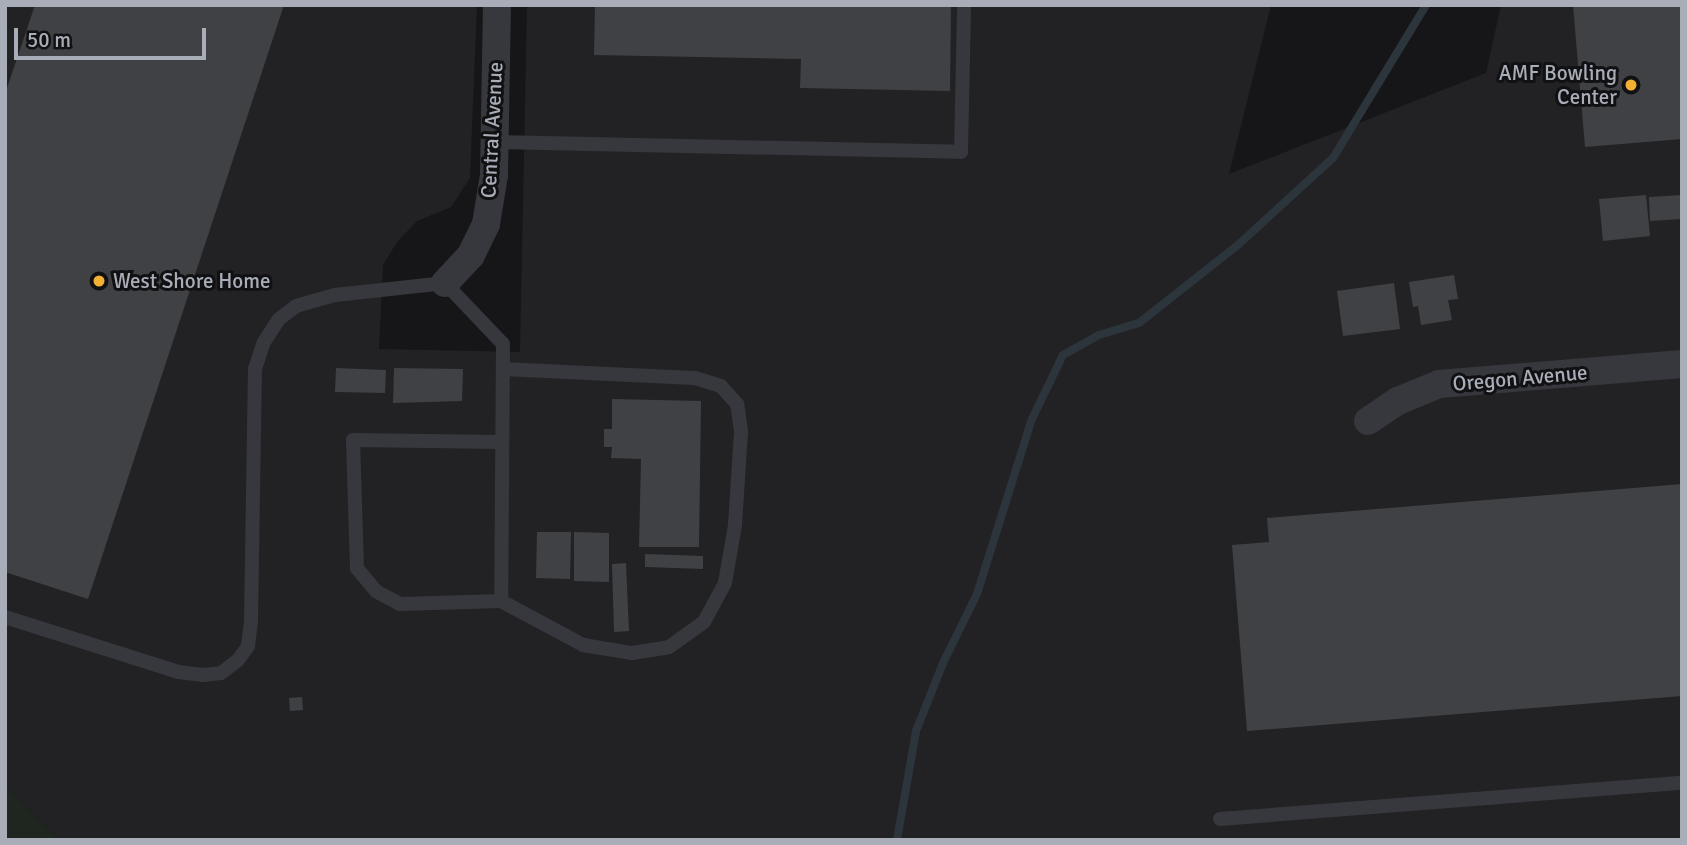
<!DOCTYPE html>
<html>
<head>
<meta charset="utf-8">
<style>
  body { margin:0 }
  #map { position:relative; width:1687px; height:845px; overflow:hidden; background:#161618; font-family:Signika,sans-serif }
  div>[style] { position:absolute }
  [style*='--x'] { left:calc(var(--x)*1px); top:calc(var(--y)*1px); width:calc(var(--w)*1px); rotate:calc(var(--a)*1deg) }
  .built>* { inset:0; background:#222225 }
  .green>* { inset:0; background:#1e261f }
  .stream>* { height:8px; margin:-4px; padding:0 4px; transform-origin:4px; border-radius:4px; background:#2c353c }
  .building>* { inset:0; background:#404145 }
  .service>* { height:14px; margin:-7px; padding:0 7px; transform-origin:7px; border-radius:7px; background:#37383d }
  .minor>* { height:28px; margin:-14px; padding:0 14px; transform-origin:14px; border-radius:14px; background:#37383d }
  .dots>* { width:19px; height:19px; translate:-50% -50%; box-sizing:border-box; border:4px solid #111113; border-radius:50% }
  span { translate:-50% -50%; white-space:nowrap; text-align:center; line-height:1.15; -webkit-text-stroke:6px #111113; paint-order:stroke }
  .poi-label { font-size:21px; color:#a8adb8 }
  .right { translate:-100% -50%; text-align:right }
  .left { translate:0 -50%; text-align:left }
  .street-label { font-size:21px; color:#a8adb8 }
  .frame { position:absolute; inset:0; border:7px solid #a8adb8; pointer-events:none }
  .scale { position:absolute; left:14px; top:28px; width:192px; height:32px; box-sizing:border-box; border:4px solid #a8adb8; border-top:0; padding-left:9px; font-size:21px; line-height:24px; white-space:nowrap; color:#a8adb8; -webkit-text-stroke:5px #111113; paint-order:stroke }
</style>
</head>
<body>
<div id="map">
  <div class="built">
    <div style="clip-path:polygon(5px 5px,477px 5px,470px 178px,451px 207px,417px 221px,397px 242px,383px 265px,379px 349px,520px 352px,527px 5px,1271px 5px,1229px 174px,1486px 73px,1501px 5px,1682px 5px,1682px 840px,59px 840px,5px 785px)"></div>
  </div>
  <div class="green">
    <div style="clip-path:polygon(5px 785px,59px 840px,5px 840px)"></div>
  </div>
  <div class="stream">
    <div style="--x:897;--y:840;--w:111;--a:-80.1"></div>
    <div style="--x:916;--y:731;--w:73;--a:-68.3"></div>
    <div style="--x:943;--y:663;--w:77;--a:-63.8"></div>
    <div style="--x:977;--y:594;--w:183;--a:-72.6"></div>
    <div style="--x:1032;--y:419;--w:71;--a:-64.2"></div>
    <div style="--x:1063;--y:355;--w:41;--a:-29.1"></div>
    <div style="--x:1099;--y:335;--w:42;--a:-16.7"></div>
    <div style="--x:1139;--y:323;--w:127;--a:-38.3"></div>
    <div style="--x:1239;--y:244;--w:127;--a:-42.5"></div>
    <div style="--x:1333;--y:158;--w:179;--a:-58.7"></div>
  </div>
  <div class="building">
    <div style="clip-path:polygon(35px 5px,284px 5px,88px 599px,5px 572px,5px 94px)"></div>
    <div style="clip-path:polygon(595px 5px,951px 5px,950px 91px,800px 88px,801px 59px,594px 55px)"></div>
    <div style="clip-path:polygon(1573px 5px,1682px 5px,1682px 139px,1585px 147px)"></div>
    <div style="clip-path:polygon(1646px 195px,1650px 236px,1603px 241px,1599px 199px)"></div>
    <div style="clip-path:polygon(1682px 195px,1682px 219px,1650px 221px,1649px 197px)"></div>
    <div style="clip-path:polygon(1454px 275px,1458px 299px,1448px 300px,1452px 320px,1421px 325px,1418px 306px,1413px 307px,1409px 282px)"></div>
    <div style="clip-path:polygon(1394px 283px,1400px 329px,1343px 336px,1337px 291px)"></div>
    <div style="clip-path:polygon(336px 368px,386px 370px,385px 393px,335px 392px)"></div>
    <div style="clip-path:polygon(394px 368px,463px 369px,462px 401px,393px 403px)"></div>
    <div style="clip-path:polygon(612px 399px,701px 401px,699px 547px,639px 547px,641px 459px,611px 458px,612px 447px,604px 447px,604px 429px,612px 429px)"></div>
    <div style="clip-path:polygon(1682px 484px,1682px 696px,1247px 731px,1232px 545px,1269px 542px,1267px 518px)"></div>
    <div style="clip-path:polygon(537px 532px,571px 532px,570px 579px,536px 578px)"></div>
    <div style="clip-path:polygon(574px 532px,609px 533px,609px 582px,574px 581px)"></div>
    <div style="clip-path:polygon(645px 554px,703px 556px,703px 569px,645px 567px)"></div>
    <div style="clip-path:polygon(626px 563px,629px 631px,614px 632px,612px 564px)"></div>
    <div style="clip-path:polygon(302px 697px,303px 710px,290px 711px,289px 698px)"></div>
  </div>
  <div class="service">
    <div style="--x:494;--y:142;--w:467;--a:1.2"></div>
    <div style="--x:961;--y:152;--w:147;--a:-88.8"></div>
    <div style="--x:501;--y:601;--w:93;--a:28.2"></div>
    <div style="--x:583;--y:645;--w:50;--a:9.3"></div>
    <div style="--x:632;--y:653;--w:37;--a:-9"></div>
    <div style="--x:669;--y:647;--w:43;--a:-35.5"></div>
    <div style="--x:704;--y:622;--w:44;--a:-61.7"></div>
    <div style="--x:725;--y:583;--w:59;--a:-80.2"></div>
    <div style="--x:735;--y:525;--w:94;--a:-86.3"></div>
    <div style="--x:741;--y:431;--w:27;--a:-98"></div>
    <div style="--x:737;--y:404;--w:24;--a:-132"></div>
    <div style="--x:721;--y:386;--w:28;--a:-163"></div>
    <div style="--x:694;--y:378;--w:191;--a:-177.3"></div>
    <div style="--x:5;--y:617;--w:182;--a:17.6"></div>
    <div style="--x:178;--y:672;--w:25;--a:7"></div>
    <div style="--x:203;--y:675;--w:18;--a:-6"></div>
    <div style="--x:221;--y:673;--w:21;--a:-37"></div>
    <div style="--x:238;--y:660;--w:17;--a:-54"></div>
    <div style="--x:248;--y:646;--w:25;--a:-83"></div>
    <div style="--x:251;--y:621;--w:252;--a:-89.1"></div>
    <div style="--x:255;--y:369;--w:28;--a:-72"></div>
    <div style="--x:264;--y:342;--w:27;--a:-57"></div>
    <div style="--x:279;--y:319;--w:21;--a:-37"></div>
    <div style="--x:296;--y:306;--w:41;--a:-15.8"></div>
    <div style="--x:335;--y:295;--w:111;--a:-6.2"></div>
    <div style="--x:445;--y:283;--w:84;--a:46.4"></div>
    <div style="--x:503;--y:344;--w:257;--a:90.4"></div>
    <div style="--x:501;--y:601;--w:101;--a:178.3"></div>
    <div style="--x:400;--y:604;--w:27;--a:-152"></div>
    <div style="--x:376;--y:591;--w:30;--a:-130"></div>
    <div style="--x:357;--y:568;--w:128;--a:-91.8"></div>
    <div style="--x:353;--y:440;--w:149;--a:0.8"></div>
    <div style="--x:1220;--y:819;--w:463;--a:-4.5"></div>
  </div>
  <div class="minor">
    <div style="--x:445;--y:283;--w:38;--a:-47"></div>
    <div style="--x:471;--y:255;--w:34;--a:-64"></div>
    <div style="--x:486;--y:224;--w:50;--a:-80.7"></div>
    <div style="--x:494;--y:175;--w:170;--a:-89"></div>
    <div style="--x:1368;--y:421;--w:36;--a:-34"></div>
    <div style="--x:1398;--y:401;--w:44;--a:-22.5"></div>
    <div style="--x:1439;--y:384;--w:244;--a:-4.7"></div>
  </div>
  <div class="dots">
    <div style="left:1631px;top:85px;background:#f2b134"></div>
    <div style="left:99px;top:281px;background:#f2b134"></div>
  </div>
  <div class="poi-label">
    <span class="right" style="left:1617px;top:85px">AMF Bowling<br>Center</span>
    <span class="left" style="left:113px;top:281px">West Shore Home</span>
  </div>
  <div class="street-label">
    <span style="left:492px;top:130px;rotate:-87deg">Central Avenue</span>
    <span style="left:1520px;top:378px;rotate:-5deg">Oregon Avenue</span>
  </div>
  <div class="frame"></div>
  <div class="scale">50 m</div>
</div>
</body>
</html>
